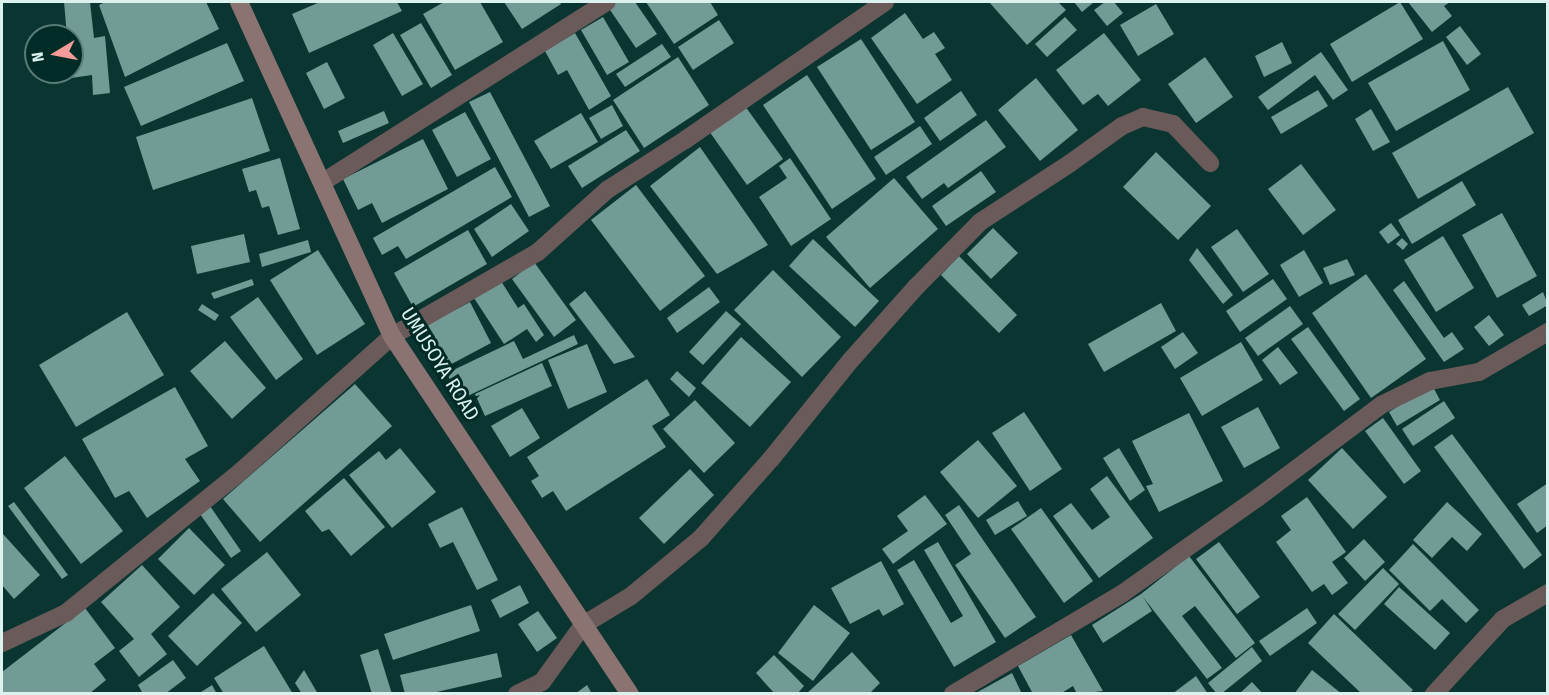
<!DOCTYPE html>
<html>
<head>
<meta charset="utf-8">
<style>
  body { margin:0 }
  #map { position:relative; width:1549px; height:695px; overflow:hidden; background:#0b3531; font-family:"Fira Sans Condensed",sans-serif }
  div>[style] { position:absolute }
  [style*='--x'] { left:calc(var(--x)*1px); top:calc(var(--y)*1px); width:calc(var(--w)*1px); rotate:calc(var(--a)*1deg) }
  .building>* { inset:0; background:#729b96 }
  .minor>* { height:18px; margin:-9px; padding:0 9px; transform-origin:9px; border-radius:9px; background:#6a5a59 }
  .secondary>* { height:18px; margin:-9px; padding:0 9px; transform-origin:9px; border-radius:9px; background:#8b7372 }
  span { translate:-50% -50%; white-space:nowrap; text-align:center; line-height:1.15; -webkit-text-stroke:6px #002b27; paint-order:stroke }
  .street-label { font-size:20px; color:#dcf2ef }
  .frame { position:absolute; inset:0; border:3px solid #dcf2ef; pointer-events:none }
  .north { position:absolute; left:24px; top:24px; width:60px; height:60px; box-sizing:border-box; background:#002b27; border:2px solid #587b77; border-radius:50%; rotate:260deg; font-size:16px; font-weight:700; line-height:24px; text-align:center; color:#dcf2ef }
  .north::after { content:''; display:block; margin:auto; width:21px; height:27px; background:#f59b99; clip-path:polygon(50% 0,100% 100%,50% 72%,0 100%) }
</style>
</head>
<body>
<div id="map">
  <div class="building">
    <div style="clip-path:polygon(64px 2px,90px 2px,94px 38px,105px 36px,110px 93px,93px 95px,92px 75px,71px 78px,72px 36px,67px 36px)"></div>
    <div style="clip-path:polygon(105px 2px,206px 2px,219px 29px,125px 77px,99px 5px)"></div>
    <div style="clip-path:polygon(320px 2px,397px 2px,402px 11px,309px 53px,292px 14px)"></div>
    <div style="clip-path:polygon(444px 2px,480px 2px,503px 42px,455px 70px,423px 14px)"></div>
    <div style="clip-path:polygon(504px 2px,560px 2px,561px 4px,522px 29px)"></div>
    <div style="clip-path:polygon(616px 2px,635px 2px,657px 34px,636px 48px,608px 7px)"></div>
    <div style="clip-path:polygon(646px 2px,710px 2px,718px 15px,674px 44px)"></div>
    <div style="clip-path:polygon(989px 2px,1058px 2px,1066px 10px,1027px 45px)"></div>
    <div style="clip-path:polygon(1074px 2px,1094px 2px,1082px 12px)"></div>
    <div style="clip-path:polygon(1105px 2px,1114px 2px,1123px 13px,1107px 26px,1094px 10px)"></div>
    <div style="clip-path:polygon(1400px 2px,1423px 39px,1352px 82px,1330px 44px)"></div>
    <div style="clip-path:polygon(1408px 2px,1450px 2px,1444px 6px,1452px 16px,1432px 32px)"></div>
    <div style="clip-path:polygon(1156px 4px,1174px 34px,1138px 56px,1120px 25px)"></div>
    <div style="clip-path:polygon(905px 13px,923px 39px,934px 32px,945px 48px,935px 54px,952px 80px,917px 104px,871px 38px)"></div>
    <div style="clip-path:polygon(603px 17px,629px 62px,607px 75px,581px 30px)"></div>
    <div style="clip-path:polygon(1065px 17px,1077px 30px,1047px 57px,1035px 44px)"></div>
    <div style="clip-path:polygon(719px 20px,734px 43px,693px 70px,678px 47px)"></div>
    <div style="clip-path:polygon(421px 23px,452px 75px,431px 88px,400px 35px)"></div>
    <div style="clip-path:polygon(1460px 26px,1481px 54px,1467px 65px,1446px 37px)"></div>
    <div style="clip-path:polygon(393px 33px,423px 84px,402px 96px,373px 45px)"></div>
    <div style="clip-path:polygon(575px 33px,611px 96px,589px 110px,567px 70px,558px 75px,545px 51px)"></div>
    <div style="clip-path:polygon(1104px 33px,1141px 80px,1108px 106px,1098px 94px,1083px 105px,1056px 70px)"></div>
    <div style="clip-path:polygon(861px 39px,915px 122px,871px 150px,817px 67px)"></div>
    <div style="clip-path:polygon(1443px 41px,1470px 90px,1396px 131px,1368px 83px)"></div>
    <div style="clip-path:polygon(1282px 42px,1292px 63px,1264px 77px,1255px 56px)"></div>
    <div style="clip-path:polygon(227px 43px,244px 81px,141px 126px,124px 87px)"></div>
    <div style="clip-path:polygon(662px 44px,671px 57px,625px 87px,616px 74px)"></div>
    <div style="clip-path:polygon(1321px 52px,1348px 90px,1333px 100px,1315px 75px,1268px 110px,1258px 97px)"></div>
    <div style="clip-path:polygon(678px 57px,709px 105px,644px 148px,613px 100px)"></div>
    <div style="clip-path:polygon(1205px 57px,1233px 97px,1196px 123px,1168px 84px)"></div>
    <div style="clip-path:polygon(327px 62px,345px 98px,324px 109px,306px 73px)"></div>
    <div style="clip-path:polygon(807px 75px,876px 179px,832px 209px,763px 105px)"></div>
    <div style="clip-path:polygon(1036px 78px,1078px 130px,1040px 161px,998px 110px)"></div>
    <div style="clip-path:polygon(1508px 87px,1534px 133px,1418px 199px,1392px 153px)"></div>
    <div style="clip-path:polygon(1318px 90px,1328px 106px,1281px 134px,1271px 117px)"></div>
    <div style="clip-path:polygon(961px 91px,977px 115px,940px 141px,924px 118px)"></div>
    <div style="clip-path:polygon(490px 92px,550px 206px,529px 217px,469px 102px)"></div>
    <div style="clip-path:polygon(252px 98px,270px 151px,153px 190px,136px 137px)"></div>
    <div style="clip-path:polygon(612px 105px,623px 126px,601px 139px,589px 118px)"></div>
    <div style="clip-path:polygon(745px 106px,783px 159px,747px 185px,709px 131px)"></div>
    <div style="clip-path:polygon(1371px 109px,1390px 142px,1373px 151px,1355px 119px)"></div>
    <div style="clip-path:polygon(384px 111px,389px 123px,343px 143px,338px 131px)"></div>
    <div style="clip-path:polygon(465px 112px,491px 159px,457px 177px,432px 130px)"></div>
    <div style="clip-path:polygon(581px 113px,598px 142px,551px 169px,534px 141px)"></div>
    <div style="clip-path:polygon(986px 120px,1006px 147px,948px 188px,944px 183px,922px 199px,906px 177px)"></div>
    <div style="clip-path:polygon(920px 126px,932px 144px,886px 175px,874px 157px)"></div>
    <div style="clip-path:polygon(626px 130px,640px 151px,582px 188px,568px 166px)"></div>
    <div style="clip-path:polygon(423px 139px,448px 189px,382px 223px,372px 203px,358px 210px,343px 179px)"></div>
    <div style="clip-path:polygon(700px 147px,768px 245px,717px 274px,650px 186px)"></div>
    <div style="clip-path:polygon(1156px 152px,1211px 206px,1178px 240px,1123px 187px)"></div>
    <div style="clip-path:polygon(280px 158px,300px 229px,278px 235px,269px 206px,262px 208px,256px 190px,249px 192px,242px 169px)"></div>
    <div style="clip-path:polygon(790px 158px,831px 219px,791px 246px,759px 197px,787px 178px,779px 166px)"></div>
    <div style="clip-path:polygon(1301px 164px,1336px 210px,1303px 235px,1268px 189px)"></div>
    <div style="clip-path:polygon(495px 167px,512px 197px,406px 259px,398px 246px,382px 255px,373px 238px)"></div>
    <div style="clip-path:polygon(981px 171px,996px 192px,946px 226px,932px 206px)"></div>
    <div style="clip-path:polygon(894px 178px,938px 229px,870px 288px,826px 237px)"></div>
    <div style="clip-path:polygon(1462px 181px,1476px 205px,1412px 244px,1398px 220px)"></div>
    <div style="clip-path:polygon(636px 185px,705px 276px,660px 311px,591px 220px)"></div>
    <div style="clip-path:polygon(511px 204px,529px 231px,492px 257px,474px 229px)"></div>
    <div style="clip-path:polygon(1502px 213px,1537px 276px,1497px 298px,1462px 235px)"></div>
    <div style="clip-path:polygon(1391px 223px,1400px 235px,1388px 244px,1379px 232px)"></div>
    <div style="clip-path:polygon(993px 228px,1018px 253px,991px 279px,967px 254px)"></div>
    <div style="clip-path:polygon(1237px 229px,1269px 274px,1243px 292px,1211px 247px)"></div>
    <div style="clip-path:polygon(468px 230px,487px 264px,413px 307px,394px 273px)"></div>
    <div style="clip-path:polygon(244px 234px,250px 262px,197px 274px,191px 246px)"></div>
    <div style="clip-path:polygon(1443px 236px,1474px 288px,1436px 312px,1404px 260px)"></div>
    <div style="clip-path:polygon(1402px 238px,1408px 244px,1403px 250px,1396px 244px)"></div>
    <div style="clip-path:polygon(813px 239px,879px 301px,855px 327px,789px 266px)"></div>
    <div style="clip-path:polygon(308px 240px,311px 252px,262px 267px,259px 254px)"></div>
    <div style="clip-path:polygon(1197px 248px,1233px 295px,1223px 304px,1189px 260px)"></div>
    <div style="clip-path:polygon(318px 250px,365px 324px,317px 355px,270px 280px)"></div>
    <div style="clip-path:polygon(1304px 250px,1323px 283px,1299px 297px,1280px 265px)"></div>
    <div style="clip-path:polygon(959px 256px,1017px 315px,999px 333px,941px 275px)"></div>
    <div style="clip-path:polygon(1347px 259px,1355px 275px,1330px 285px,1323px 268px)"></div>
    <div style="clip-path:polygon(534px 262px,576px 320px,554px 337px,512px 279px)"></div>
    <div style="clip-path:polygon(773px 270px,841px 337px,802px 377px,734px 310px)"></div>
    <div style="clip-path:polygon(1366px 274px,1426px 359px,1371px 398px,1312px 313px)"></div>
    <div style="clip-path:polygon(499px 278px,518px 308px,524px 304px,544px 335px,536px 342px,527px 329px,504px 344px,472px 295px)"></div>
    <div style="clip-path:polygon(252px 279px,254px 285px,214px 299px,211px 293px)"></div>
    <div style="clip-path:polygon(1273px 279px,1287px 299px,1240px 332px,1226px 311px)"></div>
    <div style="clip-path:polygon(1404px 281px,1444px 338px,1452px 332px,1464px 349px,1444px 362px,1393px 290px)"></div>
    <div style="clip-path:polygon(709px 287px,720px 302px,677px 333px,667px 318px)"></div>
    <div style="clip-path:polygon(585px 291px,635px 357px,614px 364px,569px 304px)"></div>
    <div style="clip-path:polygon(1543px 292px,1548px 305px,1529px 316px,1522px 305px)"></div>
    <div style="clip-path:polygon(258px 297px,303px 359px,276px 380px,230px 317px)"></div>
    <div style="clip-path:polygon(470px 302px,491px 343px,444px 368px,423px 327px)"></div>
    <div style="clip-path:polygon(1161px 303px,1176px 331px,1104px 372px,1088px 344px)"></div>
    <div style="clip-path:polygon(202px 304px,219px 315px,215px 321px,198px 310px)"></div>
    <div style="clip-path:polygon(1290px 306px,1303px 324px,1258px 356px,1245px 338px)"></div>
    <div style="clip-path:polygon(726px 311px,741px 324px,703px 365px,689px 352px)"></div>
    <div style="clip-path:polygon(127px 312px,164px 375px,76px 427px,39px 365px)"></div>
    <div style="clip-path:polygon(1489px 315px,1504px 335px,1489px 346px,1474px 327px)"></div>
    <div style="clip-path:polygon(1308px 327px,1360px 399px,1344px 411px,1291px 339px)"></div>
    <div style="clip-path:polygon(1183px 332px,1198px 353px,1175px 369px,1161px 347px)"></div>
    <div style="clip-path:polygon(574px 335px,578px 344px,459px 400px,447px 373px,514px 341px,523px 359px)"></div>
    <div style="clip-path:polygon(741px 337px,791px 382px,750px 427px,701px 383px)"></div>
    <div style="clip-path:polygon(225px 341px,266px 388px,232px 419px,190px 371px)"></div>
    <div style="clip-path:polygon(1241px 342px,1263px 380px,1202px 416px,1180px 378px)"></div>
    <div style="clip-path:polygon(587px 344px,607px 392px,568px 409px,548px 360px)"></div>
    <div style="clip-path:polygon(1278px 347px,1298px 373px,1280px 385px,1262px 360px)"></div>
    <div style="clip-path:polygon(542px 363px,552px 386px,485px 416px,475px 394px)"></div>
    <div style="clip-path:polygon(677px 371px,696px 388px,689px 397px,670px 379px)"></div>
    <div style="clip-path:polygon(647px 379px,670px 415px,652px 426px,666px 447px,566px 511px,553px 491px,542px 498px,531px 481px,539px 476px,527px 457px)"></div>
    <div style="clip-path:polygon(355px 384px,392px 426px,260px 542px,223px 499px)"></div>
    <div style="clip-path:polygon(1432px 385px,1440px 400px,1397px 426px,1389px 412px)"></div>
    <div style="clip-path:polygon(175px 387px,208px 446px,185px 459px,200px 481px,147px 518px,129px 491px,115px 498px,82px 439px)"></div>
    <div style="clip-path:polygon(695px 400px,735px 443px,704px 473px,663px 429px)"></div>
    <div style="clip-path:polygon(1444px 401px,1455px 418px,1413px 446px,1402px 429px)"></div>
    <div style="clip-path:polygon(1258px 407px,1280px 448px,1244px 468px,1221px 427px)"></div>
    <div style="clip-path:polygon(522px 408px,540px 438px,510px 457px,491px 426px)"></div>
    <div style="clip-path:polygon(1024px 412px,1062px 469px,1030px 491px,992px 433px)"></div>
    <div style="clip-path:polygon(1189px 413px,1223px 481px,1159px 512px,1146px 486px,1153px 484px,1132px 441px)"></div>
    <div style="clip-path:polygon(1383px 418px,1421px 471px,1404px 484px,1365px 431px)"></div>
    <div style="clip-path:polygon(1452px 434px,1542px 555px,1524px 569px,1434px 447px)"></div>
    <div style="clip-path:polygon(978px 440px,1017px 486px,978px 518px,940px 472px)"></div>
    <div style="clip-path:polygon(400px 448px,436px 492px,392px 528px,349px 475px,379px 451px,386px 460px)"></div>
    <div style="clip-path:polygon(1119px 448px,1145px 490px,1130px 501px,1103px 458px)"></div>
    <div style="clip-path:polygon(1342px 448px,1387px 497px,1353px 529px,1308px 480px)"></div>
    <div style="clip-path:polygon(65px 456px,123px 531px,81px 564px,24px 488px)"></div>
    <div style="clip-path:polygon(690px 469px,714px 495px,664px 544px,639px 518px)"></div>
    <div style="clip-path:polygon(1107px 476px,1153px 538px,1099px 578px,1053px 516px,1071px 503px,1092px 530px,1110px 517px,1090px 489px)"></div>
    <div style="clip-path:polygon(344px 478px,385px 527px,351px 556px,329px 529px,322px 532px,305px 511px)"></div>
    <div style="clip-path:polygon(1548px 483px,1548px 525px,1537px 533px,1517px 504px)"></div>
    <div style="clip-path:polygon(925px 495px,947px 524px,893px 564px,882px 549px,908px 531px,897px 516px)"></div>
    <div style="clip-path:polygon(1307px 497px,1346px 552px,1332px 562px,1348px 583px,1332px 595px,1324px 584px,1312px 592px,1276px 542px,1291px 530px,1281px 516px)"></div>
    <div style="clip-path:polygon(1018px 501px,1027px 516px,995px 535px,986px 520px)"></div>
    <div style="clip-path:polygon(14px 502px,68px 575px,62px 579px,8px 506px)"></div>
    <div style="clip-path:polygon(1447px 502px,1482px 534px,1467px 551px,1452px 537px,1432px 558px,1413px 540px)"></div>
    <div style="clip-path:polygon(959px 505px,1036px 617px,1005px 638px,955px 565px,971px 554px,945px 515px)"></div>
    <div style="clip-path:polygon(210px 506px,241px 551px,231px 558px,200px 514px)"></div>
    <div style="clip-path:polygon(462px 507px,498px 580px,477px 590px,453px 542px,440px 548px,428px 524px)"></div>
    <div style="clip-path:polygon(1041px 508px,1093px 581px,1064px 603px,1011px 529px)"></div>
    <div style="clip-path:polygon(189px 528px,225px 565px,194px 595px,158px 559px)"></div>
    <div style="clip-path:polygon(3px 534px,40px 575px,14px 599px,2px 585px)"></div>
    <div style="clip-path:polygon(1364px 539px,1385px 562px,1365px 581px,1344px 558px)"></div>
    <div style="clip-path:polygon(938px 542px,996px 642px,954px 667px,897px 570px,914px 560px,951px 623px,963px 616px,924px 550px)"></div>
    <div style="clip-path:polygon(1219px 542px,1260px 597px,1237px 614px,1196px 559px)"></div>
    <div style="clip-path:polygon(1413px 544px,1479px 610px,1466px 623px,1442px 599px,1430px 611px,1389px 570px)"></div>
    <div style="clip-path:polygon(267px 552px,301px 595px,256px 632px,221px 589px)"></div>
    <div style="clip-path:polygon(1189px 556px,1255px 643px,1236px 658px,1195px 606px,1182px 616px,1222px 668px,1207px 679px,1143px 597px,1152px 611px,1103px 643px,1092px 625px,1141px 594px)"></div>
    <div style="clip-path:polygon(881px 561px,904px 604px,883px 616px,879px 609px,850px 624px,831px 588px)"></div>
    <div style="clip-path:polygon(142px 565px,180px 607px,151px 634px,167px 654px,139px 677px,119px 651px,134px 639px,101px 602px)"></div>
    <div style="clip-path:polygon(1383px 568px,1399px 584px,1355px 630px,1338px 614px)"></div>
    <div style="clip-path:polygon(520px 585px,529px 603px,500px 618px,491px 600px)"></div>
    <div style="clip-path:polygon(1399px 587px,1450px 633px,1435px 650px,1384px 604px)"></div>
    <div style="clip-path:polygon(213px 593px,242px 623px,197px 666px,168px 636px)"></div>
    <div style="clip-path:polygon(471px 605px,480px 631px,393px 660px,384px 634px)"></div>
    <div style="clip-path:polygon(814px 605px,850px 633px,813px 681px,778px 653px)"></div>
    <div style="clip-path:polygon(85px 608px,115px 648px,94px 664px,106px 680px,89px 694px,2px 694px,2px 672px)"></div>
    <div style="clip-path:polygon(1307px 608px,1317px 623px,1270px 656px,1259px 641px)"></div>
    <div style="clip-path:polygon(538px 611px,557px 638px,537px 652px,518px 624px)"></div>
    <div style="clip-path:polygon(1334px 614px,1413px 690px,1409px 694px,1362px 694px,1308px 643px)"></div>
    <div style="clip-path:polygon(1071px 635px,1103px 691px,1077px 694px,1073px 686px,1060px 694px,1033px 694px,1018px 666px)"></div>
    <div style="clip-path:polygon(264px 646px,293px 694px,224px 694px,214px 678px)"></div>
    <div style="clip-path:polygon(1252px 647px,1262px 661px,1221px 694px,1217px 694px,1208px 683px)"></div>
    <div style="clip-path:polygon(378px 649px,392px 694px,372px 694px,360px 655px)"></div>
    <div style="clip-path:polygon(852px 652px,880px 683px,869px 694px,806px 694px)"></div>
    <div style="clip-path:polygon(497px 653px,502px 677px,428px 694px,405px 694px,400px 675px)"></div>
    <div style="clip-path:polygon(774px 655px,804px 686px,797px 694px,775px 694px,756px 673px)"></div>
    <div style="clip-path:polygon(173px 660px,186px 678px,165px 694px,143px 694px,138px 685px)"></div>
    <div style="clip-path:polygon(304px 670px,318px 694px,302px 694px,295px 683px)"></div>
    <div style="clip-path:polygon(1312px 670px,1342px 694px,1294px 694px)"></div>
    <div style="clip-path:polygon(1012px 673px,1022px 694px,974px 694px)"></div>
    <div style="clip-path:polygon(1196px 676px,1208px 694px,1172px 694px)"></div>
    <div style="clip-path:polygon(1252px 682px,1263px 694px,1239px 694px)"></div>
    <div style="clip-path:polygon(212px 685px,217px 694px,198px 694px)"></div>
    <div style="clip-path:polygon(587px 685px,592px 694px,575px 694px)"></div>
  </div>
  <div class="minor">
    <div style="--x:323;--y:182;--w:336;--a:-32.4"></div>
    <div style="--x:2;--y:643;--w:71;--a:-25.1"></div>
    <div style="--x:66;--y:613;--w:223;--a:-39"></div>
    <div style="--x:239;--y:473;--w:205;--a:-41.8"></div>
    <div style="--x:392;--y:336;--w:168;--a:-29.9"></div>
    <div style="--x:538;--y:252;--w:93;--a:-41.9"></div>
    <div style="--x:607;--y:190;--w:93;--a:-32.7"></div>
    <div style="--x:685;--y:140;--w:243;--a:-34.6"></div>
    <div style="--x:517;--y:694;--w:28;--a:-26"></div>
    <div style="--x:542;--y:682;--w:70;--a:-54.3"></div>
    <div style="--x:583;--y:625;--w:56;--a:-31.1"></div>
    <div style="--x:631;--y:596;--w:91;--a:-39.6"></div>
    <div style="--x:701;--y:538;--w:106;--a:-48.5"></div>
    <div style="--x:771;--y:459;--w:127;--a:-51.1"></div>
    <div style="--x:851;--y:360;--w:98;--a:-48.3"></div>
    <div style="--x:916;--y:287;--w:91;--a:-45.4"></div>
    <div style="--x:980;--y:222;--w:106;--a:-33.1"></div>
    <div style="--x:1069;--y:164;--w:65;--a:-35.6"></div>
    <div style="--x:1122;--y:126;--w:23;--a:-23"></div>
    <div style="--x:1143;--y:117;--w:31;--a:13"></div>
    <div style="--x:1173;--y:124;--w:54;--a:46.5"></div>
    <div style="--x:953;--y:694;--w:198;--a:-30.7"></div>
    <div style="--x:1123;--y:593;--w:163;--a:-35.3"></div>
    <div style="--x:1256;--y:499;--w:156;--a:-36.9"></div>
    <div style="--x:1381;--y:405;--w:55;--a:-26.1"></div>
    <div style="--x:1430;--y:381;--w:50;--a:-10.4"></div>
    <div style="--x:1479;--y:372;--w:80;--a:-30.1"></div>
    <div style="--x:1434;--y:694;--w:102;--a:-47.4"></div>
    <div style="--x:1503;--y:619;--w:52;--a:-30"></div>
  </div>
  <div class="secondary">
    <div style="--x:239;--y:2;--w:367;--a:65.4"></div>
    <div style="--x:392;--y:336;--w:430;--a:56.4"></div>
  </div>
  <div class="street-label">
    <span style="left:440px;top:364px;rotate:58deg">UMUSOYA ROAD</span>
  </div>
  <div class="frame"></div>
  <div class="north">N</div>
</div>
</body>
</html>
